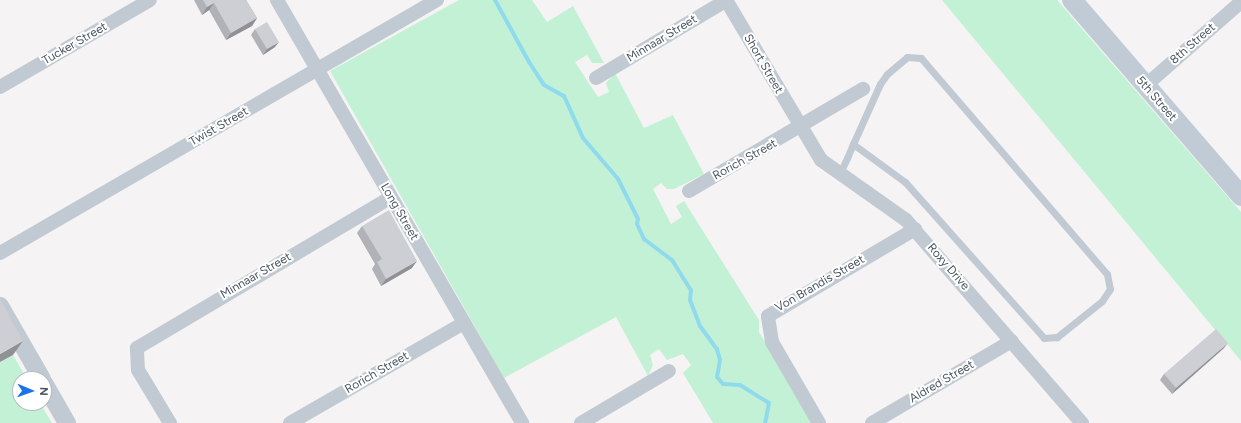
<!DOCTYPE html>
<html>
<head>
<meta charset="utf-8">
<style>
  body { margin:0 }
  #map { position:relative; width:1241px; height:423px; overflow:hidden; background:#f5f3f3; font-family:Figtree,sans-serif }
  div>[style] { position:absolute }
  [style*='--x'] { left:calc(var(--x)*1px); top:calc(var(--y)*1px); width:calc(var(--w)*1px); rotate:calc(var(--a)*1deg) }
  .green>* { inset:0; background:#c3f1d5 }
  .stream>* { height:4px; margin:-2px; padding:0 2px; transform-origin:2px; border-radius:2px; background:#90daee }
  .service>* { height:7px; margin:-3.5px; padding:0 3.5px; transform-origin:3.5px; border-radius:3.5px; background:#c1cad2 }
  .minor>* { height:14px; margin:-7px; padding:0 7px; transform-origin:7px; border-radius:7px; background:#c1cad2 }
  .tertiary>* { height:18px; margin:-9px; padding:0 9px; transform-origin:9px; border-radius:9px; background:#c1cad2 }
  .secondary>* { height:20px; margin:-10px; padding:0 10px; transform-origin:10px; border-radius:10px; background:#c1cbd6 }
  .wall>* { inset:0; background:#b0b2b7 }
  .shaded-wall>* { inset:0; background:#909195 }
  .building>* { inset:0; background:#cdcfd5 }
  span { translate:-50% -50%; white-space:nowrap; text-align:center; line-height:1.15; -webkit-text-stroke:4px #fff; paint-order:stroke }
  .street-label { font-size:12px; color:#4a5661 }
  .north { position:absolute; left:12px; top:371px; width:40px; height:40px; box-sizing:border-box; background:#fff; border:1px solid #b7bbc0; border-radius:50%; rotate:92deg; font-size:11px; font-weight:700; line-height:16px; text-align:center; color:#4a5661 }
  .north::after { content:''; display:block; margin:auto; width:14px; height:18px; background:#1a73e8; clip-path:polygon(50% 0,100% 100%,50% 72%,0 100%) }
</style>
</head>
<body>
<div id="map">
  <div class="green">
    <div style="clip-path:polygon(459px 0,532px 0,547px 22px,573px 6px,604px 63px,592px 63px,587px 55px,575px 62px,598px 97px,609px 92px,606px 83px,615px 73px,644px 128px,673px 115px,704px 174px,674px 189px,667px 189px,661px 183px,653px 189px,671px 224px,682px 217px,676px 206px,684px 201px,759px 320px,759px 332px,815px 423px,713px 423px,683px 373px,691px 365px,683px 354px,667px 360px,659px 349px,650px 355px,653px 365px,648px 376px,616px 317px,504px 378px,330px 71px)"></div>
    <div style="clip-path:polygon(942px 0,1057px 0,1241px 212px,1241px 361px)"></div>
    <div style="clip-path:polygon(13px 355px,27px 379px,20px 379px,20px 403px,40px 403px,52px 423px,0 423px,0 362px)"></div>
  </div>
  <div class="stream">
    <div style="--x:495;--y:0;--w:71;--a:61.3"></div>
    <div style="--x:529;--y:62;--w:27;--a:57"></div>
    <div style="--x:544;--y:85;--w:23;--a:29"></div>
    <div style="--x:564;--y:96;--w:46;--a:65.7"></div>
    <div style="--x:583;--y:138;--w:54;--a:49.5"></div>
    <div style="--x:618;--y:179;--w:45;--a:63.4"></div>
    <div style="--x:638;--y:219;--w:5;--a:101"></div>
    <div style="--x:637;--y:224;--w:17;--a:65"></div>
    <div style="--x:644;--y:239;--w:35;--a:37"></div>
    <div style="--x:672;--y:260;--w:36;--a:58"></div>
    <div style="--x:691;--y:290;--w:10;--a:96"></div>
    <div style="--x:690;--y:300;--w:28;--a:69"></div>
    <div style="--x:700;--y:326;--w:29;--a:54"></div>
    <div style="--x:717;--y:349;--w:11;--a:75"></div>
    <div style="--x:720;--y:360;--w:17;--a:100"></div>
    <div style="--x:717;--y:377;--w:9;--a:49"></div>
    <div style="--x:723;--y:384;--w:17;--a:3"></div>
    <div style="--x:740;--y:385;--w:34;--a:32"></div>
    <div style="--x:769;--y:403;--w:20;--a:101"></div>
  </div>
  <div class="service">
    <div style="--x:840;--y:173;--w:17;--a:-65"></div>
    <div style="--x:847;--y:158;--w:15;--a:-67"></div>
    <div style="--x:853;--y:144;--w:66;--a:-65.8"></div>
    <div style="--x:880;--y:84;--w:12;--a:-55"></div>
    <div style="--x:887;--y:74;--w:26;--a:-40"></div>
    <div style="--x:907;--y:57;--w:14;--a:4"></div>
    <div style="--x:921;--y:58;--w:285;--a:49.3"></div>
    <div style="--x:1107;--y:274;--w:15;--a:79"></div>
    <div style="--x:1110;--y:289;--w:14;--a:124"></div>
    <div style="--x:1102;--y:301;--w:58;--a:141.3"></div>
    <div style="--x:1057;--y:337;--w:13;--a:176"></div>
    <div style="--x:1044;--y:338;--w:209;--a:-131.7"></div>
    <div style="--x:905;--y:182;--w:64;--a:-143.8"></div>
  </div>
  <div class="minor">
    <div style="--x:277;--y:0;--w:489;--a:59.9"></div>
    <div style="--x:726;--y:0;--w:186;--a:59.3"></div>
    <div style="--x:821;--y:160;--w:104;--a:35.2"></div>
    <div style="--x:906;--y:220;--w:269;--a:49.1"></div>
    <div style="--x:596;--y:78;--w:152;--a:-30.8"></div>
    <div style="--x:1145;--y:86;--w:128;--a:-41.2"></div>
    <div style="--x:0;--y:87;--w:173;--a:-30.1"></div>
    <div style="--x:689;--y:191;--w:202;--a:-30.4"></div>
    <div style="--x:0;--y:253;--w:505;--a:-30.07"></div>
    <div style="--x:170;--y:423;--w:62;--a:-121.1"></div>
    <div style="--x:138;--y:370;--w:22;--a:-93"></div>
    <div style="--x:137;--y:348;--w:294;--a:-30.7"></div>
    <div style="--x:290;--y:423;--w:201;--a:-29.9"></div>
    <div style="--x:581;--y:423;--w:102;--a:-30.6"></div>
    <div style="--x:819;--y:423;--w:94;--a:-120.1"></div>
    <div style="--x:772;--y:342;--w:26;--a:-99"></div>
    <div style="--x:768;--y:316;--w:171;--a:-30.6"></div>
    <div style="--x:872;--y:423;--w:162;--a:-30.4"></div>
  </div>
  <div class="tertiary">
    <div style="--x:0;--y:306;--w:84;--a:60.1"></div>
    <div style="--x:44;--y:383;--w:46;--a:60.1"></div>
  </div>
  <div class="secondary">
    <div style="--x:1072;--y:0;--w:259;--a:49.2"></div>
  </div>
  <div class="wall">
    <div style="clip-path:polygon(194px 0,246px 0,257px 18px,252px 26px,226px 40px,209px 10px,202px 15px)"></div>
    <div style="clip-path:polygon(255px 29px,275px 47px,263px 55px,251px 35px)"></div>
    <div style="clip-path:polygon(362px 226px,412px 268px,381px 286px,372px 269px,375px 264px,357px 233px)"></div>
    <div style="clip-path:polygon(1224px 348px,1172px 394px,1160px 380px,1164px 374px)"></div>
  </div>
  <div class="shaded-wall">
    <div style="clip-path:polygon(214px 3px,209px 10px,202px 15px,207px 7px)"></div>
    <div style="clip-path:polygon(257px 18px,252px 26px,226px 40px,231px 33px)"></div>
    <div style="clip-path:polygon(279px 42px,275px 47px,263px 55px,267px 49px)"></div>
    <div style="clip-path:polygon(417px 261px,412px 268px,381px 286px,386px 279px)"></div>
    <div style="clip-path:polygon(23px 341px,13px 355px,0 362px,0 354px)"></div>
    <div style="clip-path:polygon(1228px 343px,1224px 348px,1172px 394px,1176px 388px)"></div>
  </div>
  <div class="building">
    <div style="clip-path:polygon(203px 0,246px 0,257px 18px,231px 33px,214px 3px,207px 7px)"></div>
    <div style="clip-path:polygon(267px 22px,279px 42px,267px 49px,255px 29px)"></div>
    <div style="clip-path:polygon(389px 210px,417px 261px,386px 279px,377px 262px,382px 259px,362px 226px)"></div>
    <div style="clip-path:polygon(0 299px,23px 341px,0 354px)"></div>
    <div style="clip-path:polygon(1216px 329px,1228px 343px,1176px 388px,1164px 374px)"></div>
  </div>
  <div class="street-label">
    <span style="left:662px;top:39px;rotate:-31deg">Minnaar Street</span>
    <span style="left:75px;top:44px;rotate:-30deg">Tucker Street</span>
    <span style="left:1193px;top:44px;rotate:-41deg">8th Street</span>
    <span style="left:763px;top:64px;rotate:60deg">Short Street</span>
    <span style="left:1156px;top:99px;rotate:49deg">5th Street</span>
    <span style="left:219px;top:127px;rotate:-30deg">Twist Street</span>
    <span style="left:745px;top:160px;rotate:-29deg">Rorich Street</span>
    <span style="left:399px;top:212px;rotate:60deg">Long Street</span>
    <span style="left:948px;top:267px;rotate:49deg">Roxy Drive</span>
    <span style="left:256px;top:276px;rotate:-30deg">Minnaar Street</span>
    <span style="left:820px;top:284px;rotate:-30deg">Von Brandis Street</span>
    <span style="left:377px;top:373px;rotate:-30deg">Rorich Street</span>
    <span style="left:942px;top:382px;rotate:-30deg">Aldred Street</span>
  </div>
  <div class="north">N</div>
</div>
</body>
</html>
